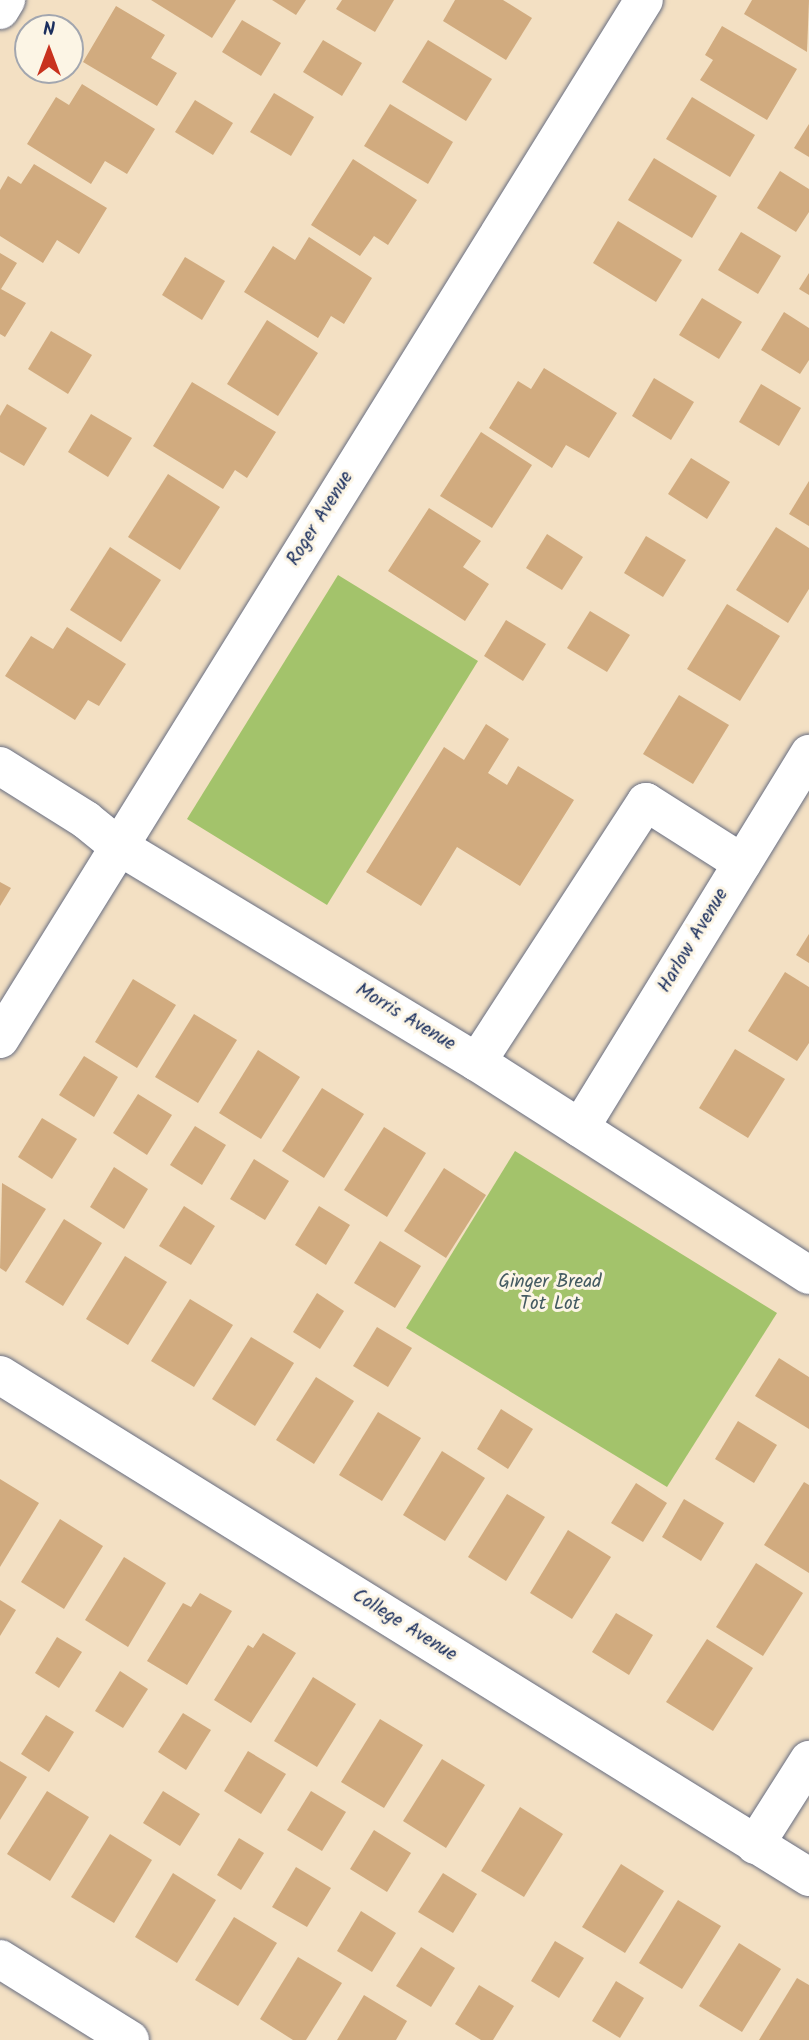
<!DOCTYPE html>
<html>
<head>
<meta charset="utf-8">
<style>
  body { margin:0 }
  #map { position:relative; width:809px; height:2040px; overflow:hidden; background:#f3e0c3; font-family:Kalam,sans-serif }
  div>[style] { position:absolute }
  [style*='--x'] { left:calc(var(--x)*1px); top:calc(var(--y)*1px); width:calc(var(--w)*1px); rotate:calc(var(--a)*1deg) }
  .green>* { inset:0; background:#a3c36b }
  .building>* { inset:0; background:#d1ab7f }
  .roads { filter:drop-shadow(0 0 2px #676d81) drop-shadow(0 0 2px #676d81) }
  .minor>* { height:38px; margin:-19px; padding:0 19px; transform-origin:19px; border-radius:19px; background:#fff }
  span { translate:-50% -50%; white-space:nowrap; text-align:center; line-height:1.15; -webkit-text-stroke:6px #fcf5e5; paint-order:stroke }
  .street-label { font-size:19px; color:#1b2f5e }
  .park-label { font-size:19px; color:#445b62 }
  .north { position:absolute; left:14px; top:14px; width:70px; height:70px; box-sizing:border-box; background:#fcf5e5; border:2px solid #a2a6af; border-radius:50%; rotate:0deg; font-size:19px; font-weight:700; line-height:28px; text-align:center; color:#1b2f5e }
  .north::after { content:''; display:block; margin:auto; width:24px; height:32px; background:#c8321e; clip-path:polygon(50% 0,100% 100%,50% 72%,0 100%) }
</style>
</head>
<body>
<div id="map">
  <div class="green">
    <div style="clip-path:polygon(338px 575px,478px 661px,327px 905px,187px 819px)"></div>
    <div style="clip-path:polygon(515px 1151px,777px 1313px,667px 1487px,406px 1328px)"></div>
  </div>
  <div class="building">
    <div style="clip-path:polygon(151px 0,236px 0,212px 38px)"></div>
    <div style="clip-path:polygon(272px 0,306px 0,296px 15px)"></div>
    <div style="clip-path:polygon(342px 0,394px 0,375px 32px,336px 9px)"></div>
    <div style="clip-path:polygon(455px 0,503px 0,532px 18px,506px 60px,443px 21px)"></div>
    <div style="clip-path:polygon(752px 0,809px 0,807px 52px,744px 14px)"></div>
    <div style="clip-path:polygon(116px 6px,165px 35px,151px 58px,177px 73px,157px 106px,83px 62px)"></div>
    <div style="clip-path:polygon(242px 20px,281px 43px,261px 76px,222px 52px)"></div>
    <div style="clip-path:polygon(722px 26px,797px 69px,767px 120px,700px 80px,713px 60px,705px 55px)"></div>
    <div style="clip-path:polygon(323px 40px,362px 63px,342px 96px,303px 72px)"></div>
    <div style="clip-path:polygon(428px 40px,492px 79px,466px 121px,402px 82px)"></div>
    <div style="clip-path:polygon(82px 84px,155px 129px,127px 174px,105px 161px,91px 184px,27px 144px,56px 97px,69px 105px)"></div>
    <div style="clip-path:polygon(274px 93px,314px 117px,291px 156px,250px 132px)"></div>
    <div style="clip-path:polygon(692px 97px,755px 135px,730px 177px,666px 139px)"></div>
    <div style="clip-path:polygon(195px 100px,233px 123px,213px 155px,175px 132px)"></div>
    <div style="clip-path:polygon(390px 104px,453px 142px,428px 184px,364px 146px)"></div>
    <div style="clip-path:polygon(809px 124px,809px 157px,794px 148px)"></div>
    <div style="clip-path:polygon(654px 158px,717px 196px,692px 238px,628px 200px)"></div>
    <div style="clip-path:polygon(353px 159px,417px 200px,388px 245px,374px 236px,360px 256px,311px 225px)"></div>
    <div style="clip-path:polygon(34px 164px,107px 208px,79px 254px,57px 240px,43px 263px,0 236px,0 190px,8px 176px,21px 184px)"></div>
    <div style="clip-path:polygon(780px 171px,809px 189px,809px 212px,796px 232px,757px 208px)"></div>
    <div style="clip-path:polygon(618px 221px,682px 260px,656px 302px,593px 263px)"></div>
    <div style="clip-path:polygon(741px 232px,781px 256px,758px 294px,718px 270px)"></div>
    <div style="clip-path:polygon(309px 237px,372px 278px,344px 324px,331px 316px,318px 338px,244px 292px,273px 246px,295px 260px)"></div>
    <div style="clip-path:polygon(0 253px,17px 263px,1px 289px,26px 303px,5px 337px,0 334px)"></div>
    <div style="clip-path:polygon(185px 257px,225px 281px,202px 320px,162px 295px)"></div>
    <div style="clip-path:polygon(809px 273px,809px 295px,799px 289px)"></div>
    <div style="clip-path:polygon(702px 298px,742px 322px,719px 359px,679px 335px)"></div>
    <div style="clip-path:polygon(784px 312px,809px 328px,809px 360px,800px 374px,761px 350px)"></div>
    <div style="clip-path:polygon(267px 320px,318px 353px,278px 416px,227px 384px)"></div>
    <div style="clip-path:polygon(51px 331px,92px 355px,68px 394px,28px 369px)"></div>
    <div style="clip-path:polygon(544px 368px,617px 413px,589px 458px,566px 445px,552px 468px,489px 428px,518px 381px,531px 389px)"></div>
    <div style="clip-path:polygon(654px 378px,694px 402px,671px 440px,632px 416px)"></div>
    <div style="clip-path:polygon(192px 382px,276px 432px,247px 478px,235px 470px,223px 489px,153px 446px)"></div>
    <div style="clip-path:polygon(761px 384px,801px 408px,779px 446px,739px 422px)"></div>
    <div style="clip-path:polygon(7px 404px,47px 428px,24px 466px,0 452px,0 416px)"></div>
    <div style="clip-path:polygon(91px 414px,132px 438px,108px 477px,68px 452px)"></div>
    <div style="clip-path:polygon(481px 432px,532px 465px,492px 528px,440px 496px)"></div>
    <div style="clip-path:polygon(691px 458px,730px 482px,707px 519px,668px 494px)"></div>
    <div style="clip-path:polygon(168px 474px,220px 507px,180px 570px,128px 537px)"></div>
    <div style="clip-path:polygon(809px 481px,809px 526px,789px 514px)"></div>
    <div style="clip-path:polygon(429px 508px,481px 541px,463px 567px,489px 584px,465px 621px,388px 571px)"></div>
    <div style="clip-path:polygon(776px 527px,809px 548px,809px 589px,788px 623px,736px 590px)"></div>
    <div style="clip-path:polygon(547px 534px,583px 557px,562px 590px,526px 568px)"></div>
    <div style="clip-path:polygon(646px 536px,686px 560px,663px 597px,624px 573px)"></div>
    <div style="clip-path:polygon(110px 547px,161px 580px,121px 642px,70px 610px)"></div>
    <div style="clip-path:polygon(727px 604px,780px 636px,740px 701px,687px 669px)"></div>
    <div style="clip-path:polygon(590px 611px,630px 635px,607px 672px,567px 648px)"></div>
    <div style="clip-path:polygon(506px 620px,546px 644px,523px 681px,484px 656px)"></div>
    <div style="clip-path:polygon(67px 627px,126px 664px,99px 706px,88px 700px,75px 720px,5px 676px,31px 636px,53px 649px)"></div>
    <div style="clip-path:polygon(679px 695px,729px 725px,693px 784px,643px 754px)"></div>
    <div style="clip-path:polygon(486px 724px,509px 739px,488px 773px,507px 785px,518px 766px,574px 800px,520px 886px,457px 847px,421px 906px,366px 872px,444px 747px,464px 760px)"></div>
    <div style="clip-path:polygon(0 882px,11px 888px,0 906px)"></div>
    <div style="clip-path:polygon(809px 934px,809px 963px,796px 955px)"></div>
    <div style="clip-path:polygon(785px 972px,809px 987px,809px 1043px,797px 1061px,748px 1031px)"></div>
    <div style="clip-path:polygon(133px 979px,176px 1005px,137px 1068px,95px 1042px)"></div>
    <div style="clip-path:polygon(194px 1014px,237px 1040px,198px 1103px,155px 1077px)"></div>
    <div style="clip-path:polygon(735px 1049px,785px 1079px,748px 1138px,699px 1108px)"></div>
    <div style="clip-path:polygon(258px 1050px,300px 1077px,261px 1139px,219px 1113px)"></div>
    <div style="clip-path:polygon(84px 1056px,118px 1077px,94px 1117px,59px 1095px)"></div>
    <div style="clip-path:polygon(322px 1088px,364px 1114px,324px 1178px,282px 1151px)"></div>
    <div style="clip-path:polygon(138px 1094px,172px 1115px,147px 1155px,113px 1133px)"></div>
    <div style="clip-path:polygon(42px 1118px,77px 1139px,52px 1179px,18px 1157px)"></div>
    <div style="clip-path:polygon(195px 1126px,226px 1145px,202px 1185px,170px 1165px)"></div>
    <div style="clip-path:polygon(384px 1127px,426px 1153px,387px 1217px,344px 1190px)"></div>
    <div style="clip-path:polygon(254px 1159px,289px 1181px,265px 1220px,230px 1199px)"></div>
    <div style="clip-path:polygon(114px 1167px,148px 1189px,124px 1229px,90px 1207px)"></div>
    <div style="clip-path:polygon(444px 1168px,486px 1195px,446px 1258px,404px 1231px)"></div>
    <div style="clip-path:polygon(2px 1183px,46px 1209px,6px 1272px,0 1268px)"></div>
    <div style="clip-path:polygon(184px 1206px,215px 1226px,191px 1265px,159px 1246px)"></div>
    <div style="clip-path:polygon(319px 1206px,350px 1225px,326px 1265px,295px 1245px)"></div>
    <div style="clip-path:polygon(64px 1219px,102px 1243px,63px 1306px,25px 1282px)"></div>
    <div style="clip-path:polygon(380px 1241px,421px 1266px,395px 1308px,354px 1283px)"></div>
    <div style="clip-path:polygon(125px 1256px,167px 1282px,128px 1345px,86px 1319px)"></div>
    <div style="clip-path:polygon(317px 1293px,344px 1311px,320px 1349px,293px 1332px)"></div>
    <div style="clip-path:polygon(190px 1299px,233px 1325px,194px 1387px,151px 1361px)"></div>
    <div style="clip-path:polygon(377px 1327px,412px 1348px,388px 1387px,353px 1366px)"></div>
    <div style="clip-path:polygon(251px 1337px,294px 1363px,255px 1426px,212px 1399px)"></div>
    <div style="clip-path:polygon(779px 1358px,809px 1377px,809px 1429px,755px 1396px)"></div>
    <div style="clip-path:polygon(316px 1377px,354px 1401px,314px 1464px,276px 1440px)"></div>
    <div style="clip-path:polygon(501px 1409px,533px 1429px,508px 1469px,477px 1449px)"></div>
    <div style="clip-path:polygon(378px 1412px,421px 1438px,382px 1501px,339px 1475px)"></div>
    <div style="clip-path:polygon(738px 1421px,777px 1445px,754px 1483px,715px 1459px)"></div>
    <div style="clip-path:polygon(442px 1451px,485px 1478px,445px 1541px,403px 1515px)"></div>
    <div style="clip-path:polygon(0 1479px,39px 1503px,0 1567px)"></div>
    <div style="clip-path:polygon(804px 1482px,809px 1485px,809px 1573px,764px 1545px)"></div>
    <div style="clip-path:polygon(636px 1483px,667px 1503px,643px 1542px,611px 1523px)"></div>
    <div style="clip-path:polygon(507px 1494px,545px 1517px,506px 1581px,468px 1557px)"></div>
    <div style="clip-path:polygon(684px 1499px,724px 1523px,701px 1561px,662px 1537px)"></div>
    <div style="clip-path:polygon(60px 1519px,103px 1546px,64px 1609px,21px 1582px)"></div>
    <div style="clip-path:polygon(568px 1530px,611px 1557px,572px 1619px,530px 1593px)"></div>
    <div style="clip-path:polygon(124px 1557px,166px 1583px,128px 1647px,85px 1620px)"></div>
    <div style="clip-path:polygon(756px 1563px,803px 1593px,763px 1656px,716px 1627px)"></div>
    <div style="clip-path:polygon(200px 1593px,232px 1611px,187px 1685px,147px 1661px,183px 1603px,191px 1607px)"></div>
    <div style="clip-path:polygon(0 1600px,16px 1610px,0 1636px)"></div>
    <div style="clip-path:polygon(616px 1613px,653px 1635px,629px 1675px,592px 1652px)"></div>
    <div style="clip-path:polygon(263px 1633px,296px 1653px,251px 1723px,214px 1700px,248px 1645px,253px 1648px)"></div>
    <div style="clip-path:polygon(57px 1637px,82px 1652px,59px 1688px,35px 1673px)"></div>
    <div style="clip-path:polygon(707px 1639px,753px 1668px,713px 1731px,666px 1702px)"></div>
    <div style="clip-path:polygon(120px 1671px,148px 1689px,123px 1728px,95px 1711px)"></div>
    <div style="clip-path:polygon(313px 1677px,356px 1704px,317px 1767px,274px 1741px)"></div>
    <div style="clip-path:polygon(183px 1713px,211px 1730px,186px 1770px,158px 1752px)"></div>
    <div style="clip-path:polygon(46px 1715px,74px 1732px,49px 1772px,21px 1754px)"></div>
    <div style="clip-path:polygon(380px 1719px,423px 1745px,384px 1808px,341px 1782px)"></div>
    <div style="clip-path:polygon(248px 1751px,286px 1774px,261px 1814px,224px 1791px)"></div>
    <div style="clip-path:polygon(442px 1759px,485px 1785px,446px 1848px,403px 1821px)"></div>
    <div style="clip-path:polygon(0 1761px,27px 1777px,0 1820px)"></div>
    <div style="clip-path:polygon(47px 1791px,89px 1817px,50px 1881px,7px 1854px)"></div>
    <div style="clip-path:polygon(163px 1791px,200px 1814px,180px 1846px,143px 1823px)"></div>
    <div style="clip-path:polygon(311px 1791px,346px 1812px,322px 1851px,287px 1830px)"></div>
    <div style="clip-path:polygon(520px 1807px,563px 1834px,524px 1897px,481px 1871px)"></div>
    <div style="clip-path:polygon(374px 1830px,411px 1853px,387px 1892px,350px 1869px)"></div>
    <div style="clip-path:polygon(110px 1834px,152px 1860px,114px 1923px,71px 1897px)"></div>
    <div style="clip-path:polygon(239px 1838px,264px 1853px,241px 1890px,217px 1875px)"></div>
    <div style="clip-path:polygon(621px 1864px,664px 1891px,625px 1953px,582px 1927px)"></div>
    <div style="clip-path:polygon(296px 1867px,331px 1888px,307px 1927px,272px 1907px)"></div>
    <div style="clip-path:polygon(173px 1873px,216px 1900px,177px 1963px,135px 1937px)"></div>
    <div style="clip-path:polygon(443px 1873px,477px 1894px,453px 1933px,418px 1912px)"></div>
    <div style="clip-path:polygon(678px 1900px,721px 1926px,682px 1989px,639px 1963px)"></div>
    <div style="clip-path:polygon(361px 1911px,396px 1933px,372px 1972px,337px 1951px)"></div>
    <div style="clip-path:polygon(234px 1917px,277px 1943px,238px 2006px,195px 1980px)"></div>
    <div style="clip-path:polygon(555px 1941px,584px 1958px,559px 1998px,531px 1981px)"></div>
    <div style="clip-path:polygon(739px 1943px,781px 1969px,742px 2032px,699px 2006px)"></div>
    <div style="clip-path:polygon(421px 1947px,455px 1968px,431px 2007px,396px 1986px)"></div>
    <div style="clip-path:polygon(298px 1957px,342px 1983px,306px 2040px,293px 2040px,260px 2019px)"></div>
    <div style="clip-path:polygon(797px 1978px,809px 1985px,809px 2040px,759px 2040px)"></div>
    <div style="clip-path:polygon(616px 1981px,644px 1998px,620px 2038px,592px 2021px)"></div>
    <div style="clip-path:polygon(479px 1985px,514px 2006px,493px 2040px,481px 2040px,455px 2024px)"></div>
    <div style="clip-path:polygon(364px 1995px,407px 2021px,396px 2040px,337px 2040px)"></div>
  </div>
  <div class="roads">
    <div class="minor">
      <div style="--x:0;--y:10;--w:12;--a:-59"></div>
      <div style="--x:0;--y:766;--w:102;--a:32.1"></div>
      <div style="--x:86;--y:820;--w:40;--a:39"></div>
      <div style="--x:117;--y:845;--w:420;--a:31.1"></div>
      <div style="--x:477;--y:1062;--w:394;--a:32.7"></div>
      <div style="--x:0;--y:1039;--w:1222;--a:-58.21"></div>
      <div style="--x:477;--y:1062;--w:310;--a:-57"></div>
      <div style="--x:646;--y:802;--w:114;--a:32.4"></div>
      <div style="--x:580;--y:1128;--w:439;--a:-58.5"></div>
      <div style="--x:0;--y:1375;--w:952;--a:31.82"></div>
      <div style="--x:755;--y:1845;--w:101;--a:-57.6"></div>
      <div style="--x:0;--y:1959;--w:153;--a:31.9"></div>
    </div>
  </div>
  <div class="street-label">
    <span style="left:321px;top:519px;rotate:-58deg">Roger Avenue</span>
    <span style="left:694px;top:941px;rotate:-59deg">Harlow Avenue</span>
    <span style="left:405px;top:1018px;rotate:31deg">Morris Avenue</span>
    <span style="left:404px;top:1626px;rotate:32deg">College Avenue</span>
  </div>
  <div class="park-label">
    <span style="left:550px;top:1294px">Ginger Bread<br>Tot Lot</span>
  </div>
  <div class="north">N</div>
</div>
</body>
</html>
